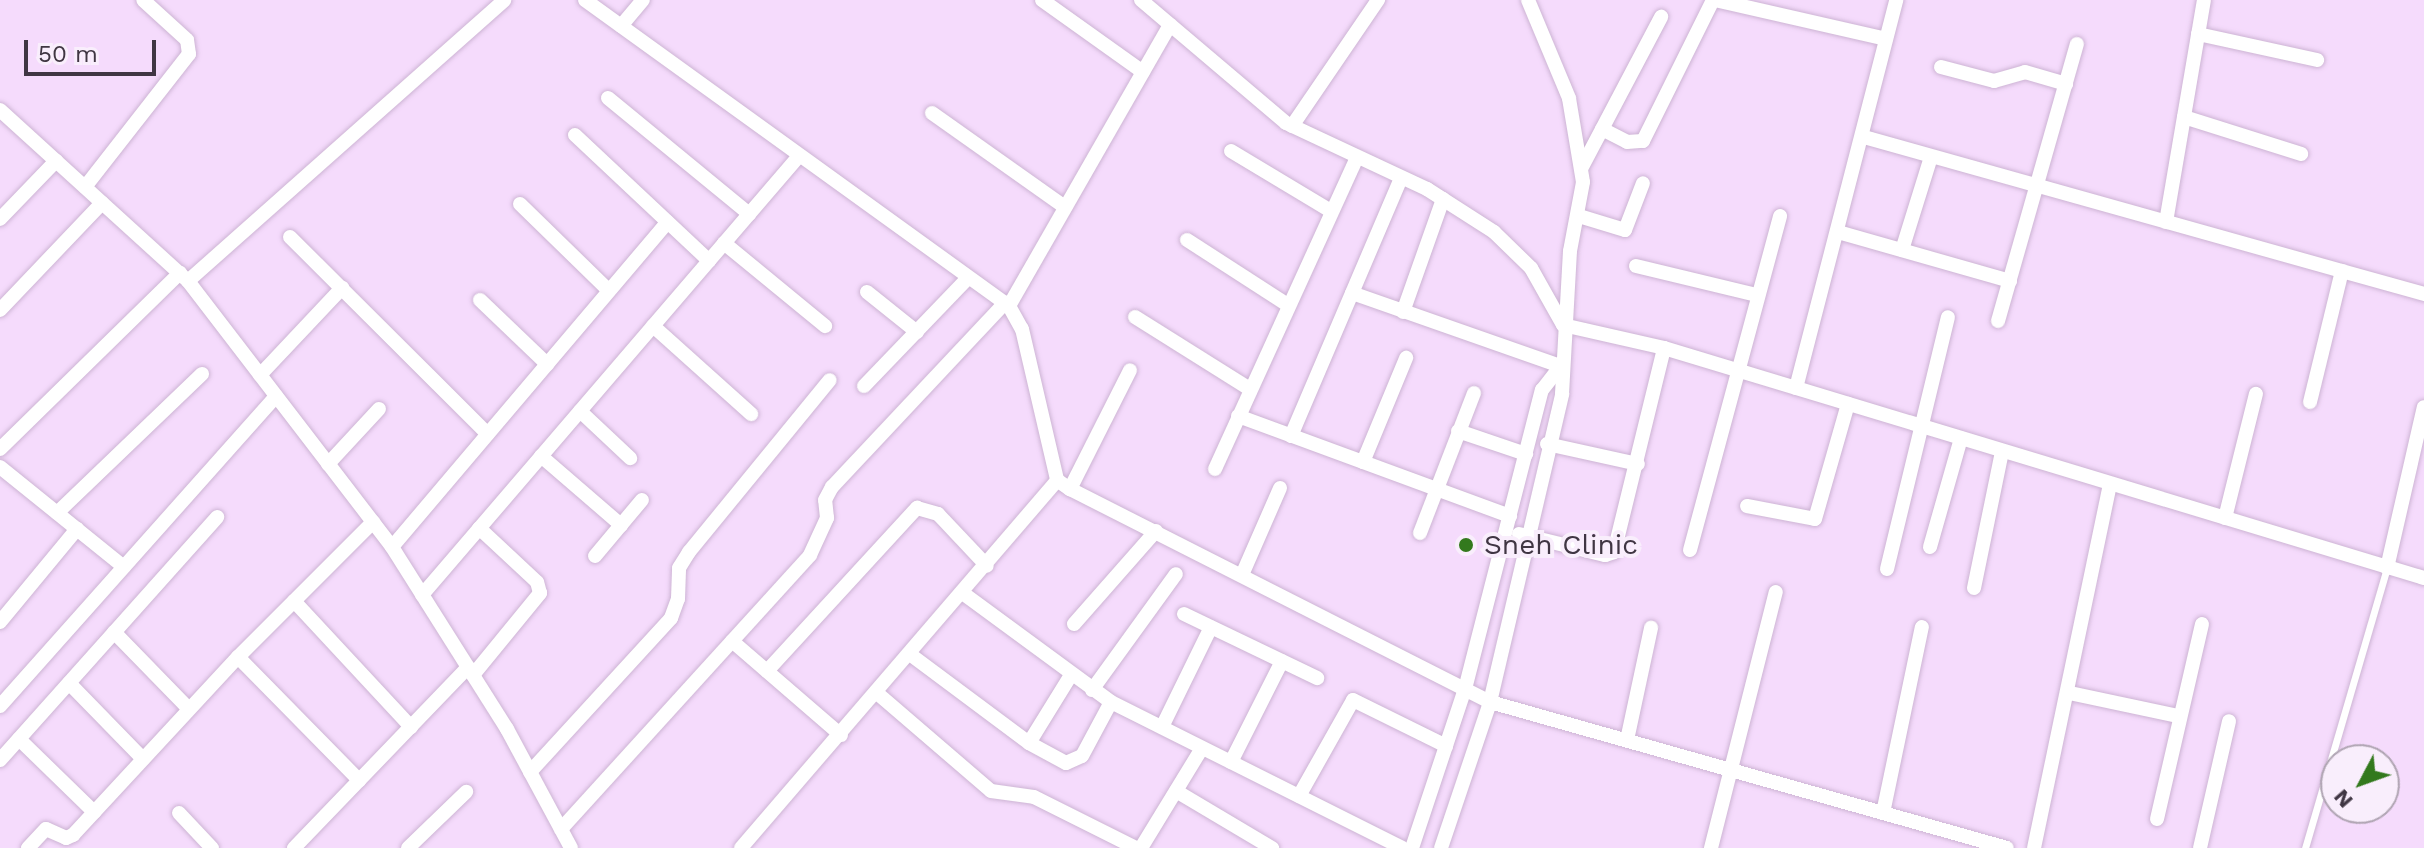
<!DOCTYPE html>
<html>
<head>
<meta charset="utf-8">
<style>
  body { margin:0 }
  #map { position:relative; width:2424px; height:848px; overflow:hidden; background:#f5dbfc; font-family:"Work Sans",sans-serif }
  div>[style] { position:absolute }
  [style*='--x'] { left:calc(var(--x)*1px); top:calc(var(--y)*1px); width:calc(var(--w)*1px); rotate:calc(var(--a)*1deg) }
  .roads { filter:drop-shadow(0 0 2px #cdb4d4) drop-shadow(0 0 2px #cdb4d4) }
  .service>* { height:7px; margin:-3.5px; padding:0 3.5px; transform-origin:3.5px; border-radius:3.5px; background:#fff }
  .minor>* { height:14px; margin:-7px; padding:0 7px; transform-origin:7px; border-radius:7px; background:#fff }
  .dots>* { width:22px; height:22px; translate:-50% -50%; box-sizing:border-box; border:4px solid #f9eefc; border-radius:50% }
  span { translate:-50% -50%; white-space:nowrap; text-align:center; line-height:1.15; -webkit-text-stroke:8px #f9eefc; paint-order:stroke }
  .poi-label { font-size:28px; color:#403643 }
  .left { translate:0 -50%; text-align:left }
  .north { position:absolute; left:2320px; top:744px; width:80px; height:80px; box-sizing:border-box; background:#f9eefc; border:2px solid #afa4b2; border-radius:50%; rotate:229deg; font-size:22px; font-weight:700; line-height:32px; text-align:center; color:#403643 }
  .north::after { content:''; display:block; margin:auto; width:28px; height:36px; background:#33791d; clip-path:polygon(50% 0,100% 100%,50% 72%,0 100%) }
  .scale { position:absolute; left:24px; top:40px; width:132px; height:36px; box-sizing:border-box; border:4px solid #403643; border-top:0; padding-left:10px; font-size:24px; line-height:28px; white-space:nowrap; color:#403643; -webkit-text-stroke:6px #f9eefc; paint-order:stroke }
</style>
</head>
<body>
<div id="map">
  <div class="roads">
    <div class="service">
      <div style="--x:2305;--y:848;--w:292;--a:-73.7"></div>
    </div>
    <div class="minor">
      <div style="--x:585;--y:0;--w:523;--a:35.82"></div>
      <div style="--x:1009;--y:306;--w:26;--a:61"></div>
      <div style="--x:1022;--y:329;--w:155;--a:76.9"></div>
      <div style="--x:1057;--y:480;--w:16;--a:35"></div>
      <div style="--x:1070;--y:489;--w:471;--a:26.9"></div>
      <div style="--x:1490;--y:702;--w:537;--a:15.77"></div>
      <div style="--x:1042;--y:0;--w:124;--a:35.5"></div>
      <div style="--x:1141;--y:0;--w:190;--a:40.3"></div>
      <div style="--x:1286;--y:123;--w:156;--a:25.1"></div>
      <div style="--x:1427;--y:189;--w:80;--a:32.7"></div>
      <div style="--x:1494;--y:232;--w:52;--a:44.2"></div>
      <div style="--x:1531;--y:268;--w:65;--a:60.7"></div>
      <div style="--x:1563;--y:325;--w:104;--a:12.8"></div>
      <div style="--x:1664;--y:348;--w:794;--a:16.84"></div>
      <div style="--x:1715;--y:0;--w:175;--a:12.8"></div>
      <div style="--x:621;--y:26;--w:34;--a:-50"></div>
      <div style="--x:2198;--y:34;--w:122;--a:12.3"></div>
      <div style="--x:1941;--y:67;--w:55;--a:14.8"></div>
      <div style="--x:1994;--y:81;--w:32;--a:-16"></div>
      <div style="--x:2025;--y:72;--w:43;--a:16.3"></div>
      <div style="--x:608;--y:98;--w:183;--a:39.4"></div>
      <div style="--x:0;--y:110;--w:254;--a:42.3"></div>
      <div style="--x:188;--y:281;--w:335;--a:52.5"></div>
      <div style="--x:392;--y:547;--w:215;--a:57.7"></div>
      <div style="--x:507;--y:729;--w:135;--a:61.7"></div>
      <div style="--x:932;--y:113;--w:163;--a:35.3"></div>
      <div style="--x:2184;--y:117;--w:123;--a:17.5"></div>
      <div style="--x:1292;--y:126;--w:153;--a:-55.7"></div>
      <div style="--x:1602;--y:129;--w:28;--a:27"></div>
      <div style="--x:1627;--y:142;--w:16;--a:-4"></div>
      <div style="--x:1643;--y:141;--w:157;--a:-63.6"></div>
      <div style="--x:575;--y:135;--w:184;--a:43.2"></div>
      <div style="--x:1864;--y:137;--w:582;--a:15.66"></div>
      <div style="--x:1231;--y:151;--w:117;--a:31"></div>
      <div style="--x:1582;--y:167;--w:170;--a:-62.2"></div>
      <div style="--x:85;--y:187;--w:169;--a:-52"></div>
      <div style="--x:189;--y:54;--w:14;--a:-98"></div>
      <div style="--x:187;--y:40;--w:59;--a:-137.7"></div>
      <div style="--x:520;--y:204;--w:124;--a:44.3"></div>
      <div style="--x:1579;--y:216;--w:48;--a:16.9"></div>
      <div style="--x:1625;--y:230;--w:50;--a:-69"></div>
      <div style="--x:0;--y:219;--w:81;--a:-46"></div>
      <div style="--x:2166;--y:222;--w:225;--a:-80.3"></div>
      <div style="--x:1838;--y:232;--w:179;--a:15.9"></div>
      <div style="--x:290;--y:237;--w:279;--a:44.9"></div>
      <div style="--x:1187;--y:240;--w:120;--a:32.8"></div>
      <div style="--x:724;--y:243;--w:131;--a:39.4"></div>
      <div style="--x:1902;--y:250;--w:97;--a:-72.7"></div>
      <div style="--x:1636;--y:266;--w:124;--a:13.5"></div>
      <div style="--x:188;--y:281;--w:423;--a:-41.6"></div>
      <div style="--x:867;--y:292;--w:64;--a:38.7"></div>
      <div style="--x:1352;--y:293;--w:221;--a:19.3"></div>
      <div style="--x:480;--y:300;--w:93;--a:43.7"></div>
      <div style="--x:1009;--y:306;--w:324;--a:-60.2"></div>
      <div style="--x:0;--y:310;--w:148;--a:-46.4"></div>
      <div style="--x:1403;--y:312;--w:120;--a:-70.5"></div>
      <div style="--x:1135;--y:317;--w:136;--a:32.1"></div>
      <div style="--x:1998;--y:321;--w:288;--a:-74.1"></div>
      <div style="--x:653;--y:326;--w:132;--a:41.9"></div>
      <div style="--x:260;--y:375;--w:120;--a:-46.7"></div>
      <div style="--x:864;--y:386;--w:150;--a:-46.1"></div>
      <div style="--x:1796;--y:388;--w:401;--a:-75.5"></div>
      <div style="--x:2310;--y:402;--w:135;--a:-76.3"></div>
      <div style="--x:580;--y:411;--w:69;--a:43.2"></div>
      <div style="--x:1238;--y:416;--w:290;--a:20.2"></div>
      <div style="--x:1458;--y:431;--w:72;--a:18.7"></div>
      <div style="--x:1291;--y:436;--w:280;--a:-66.9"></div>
      <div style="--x:1547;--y:444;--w:93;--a:12.4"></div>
      <div style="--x:0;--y:449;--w:252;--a:-44.4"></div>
      <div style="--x:541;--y:456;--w:106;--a:40.8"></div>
      <div style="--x:1363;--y:462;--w:113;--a:-67.5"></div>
      <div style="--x:328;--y:464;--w:75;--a:-47.2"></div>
      <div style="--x:0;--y:467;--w:159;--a:38.9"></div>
      <div style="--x:1215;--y:469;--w:341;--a:-65.5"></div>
      <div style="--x:1070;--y:489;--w:133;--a:-63.2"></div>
      <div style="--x:1747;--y:506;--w:69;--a:10.8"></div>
      <div style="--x:1815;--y:519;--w:120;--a:-74"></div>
      <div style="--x:57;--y:513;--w:201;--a:-43.8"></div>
      <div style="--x:2225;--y:518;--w:128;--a:-76"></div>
      <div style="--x:1420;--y:533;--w:150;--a:-68.9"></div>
      <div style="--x:1519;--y:534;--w:89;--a:13.7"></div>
      <div style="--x:1605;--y:555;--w:9;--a:-18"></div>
      <div style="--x:1614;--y:552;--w:210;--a:-76.2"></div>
      <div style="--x:392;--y:547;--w:426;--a:-49.7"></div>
      <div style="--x:1930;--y:547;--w:113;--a:-74.1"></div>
      <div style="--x:1690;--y:550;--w:346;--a:-74.9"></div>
      <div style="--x:595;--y:556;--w:73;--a:-50"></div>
      <div style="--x:2387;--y:568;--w:165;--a:-77.1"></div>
      <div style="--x:1887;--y:569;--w:259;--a:-76.4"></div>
      <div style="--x:1242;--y:575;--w:95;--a:-66.4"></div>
      <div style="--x:1974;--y:588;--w:140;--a:-78.4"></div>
      <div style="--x:964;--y:594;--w:182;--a:36.3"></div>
      <div style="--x:1111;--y:702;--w:326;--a:26.6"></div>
      <div style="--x:422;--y:595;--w:579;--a:-49.35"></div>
      <div style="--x:294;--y:601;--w:172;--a:47.1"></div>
      <div style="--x:1184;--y:614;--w:148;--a:25.7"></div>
      <div style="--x:0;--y:622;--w:121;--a:-50.4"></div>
      <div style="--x:1074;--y:624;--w:124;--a:-48.6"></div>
      <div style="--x:114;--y:632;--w:107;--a:45.8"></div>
      <div style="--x:732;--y:641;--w:144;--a:40.8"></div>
      <div style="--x:911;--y:655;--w:147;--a:36.7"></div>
      <div style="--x:1029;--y:743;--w:42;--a:28.4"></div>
      <div style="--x:1066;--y:763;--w:17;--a:-24"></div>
      <div style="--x:1082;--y:756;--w:61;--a:-61.8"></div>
      <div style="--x:238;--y:657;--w:173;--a:45.5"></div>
      <div style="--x:767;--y:671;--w:222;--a:-47.4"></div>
      <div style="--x:917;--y:508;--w:22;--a:16"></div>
      <div style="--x:938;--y:514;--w:71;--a:46.7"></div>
      <div style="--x:473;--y:675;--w:106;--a:-50.7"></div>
      <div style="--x:540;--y:593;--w:11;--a:-105"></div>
      <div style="--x:537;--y:582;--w:79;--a:-137"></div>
      <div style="--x:69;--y:683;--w:106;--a:45.8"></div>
      <div style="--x:1092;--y:690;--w:143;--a:-54.1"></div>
      <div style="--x:877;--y:693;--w:150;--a:40.7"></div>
      <div style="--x:991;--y:791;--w:43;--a:7.9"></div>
      <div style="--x:1034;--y:797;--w:114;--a:26.6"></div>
      <div style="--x:2070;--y:693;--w:110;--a:12"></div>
      <div style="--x:0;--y:706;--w:415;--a:-48.3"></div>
      <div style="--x:1162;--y:727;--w:111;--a:-63.9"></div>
      <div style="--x:19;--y:739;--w:105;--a:44.2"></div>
      <div style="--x:1627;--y:740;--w:115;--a:-77.9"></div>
      <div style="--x:1029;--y:743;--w:80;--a:-58.3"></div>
      <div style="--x:0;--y:760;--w:326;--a:-48.2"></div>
      <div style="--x:1231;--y:762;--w:113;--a:-63.2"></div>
      <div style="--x:530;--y:772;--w:209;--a:-47.5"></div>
      <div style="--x:671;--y:618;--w:20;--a:-70"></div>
      <div style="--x:678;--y:599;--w:31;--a:-88"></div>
      <div style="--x:679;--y:568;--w:19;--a:-58"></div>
      <div style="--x:689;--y:552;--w:222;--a:-50.7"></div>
      <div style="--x:1176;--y:791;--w:112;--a:30.7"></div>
      <div style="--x:1299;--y:796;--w:110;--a:-60.6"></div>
      <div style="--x:1353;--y:700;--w:104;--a:26.3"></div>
      <div style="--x:179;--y:813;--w:48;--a:46.7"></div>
      <div style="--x:1883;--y:813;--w:190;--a:-78.2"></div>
      <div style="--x:2157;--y:819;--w:200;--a:-77"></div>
      <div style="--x:561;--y:829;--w:370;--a:-47.7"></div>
      <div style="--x:810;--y:555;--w:41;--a:-65.3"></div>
      <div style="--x:827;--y:518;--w:18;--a:-96"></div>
      <div style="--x:825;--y:500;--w:15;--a:-62"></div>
      <div style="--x:832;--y:487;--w:253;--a:-46.8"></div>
      <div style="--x:28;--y:848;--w:26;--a:-47"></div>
      <div style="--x:46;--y:829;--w:22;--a:24"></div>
      <div style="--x:66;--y:838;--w:8;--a:-23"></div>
      <div style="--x:73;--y:835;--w:243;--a:-47.2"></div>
      <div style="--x:238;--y:657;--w:191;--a:-45"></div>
      <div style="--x:294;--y:848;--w:251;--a:-46.1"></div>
      <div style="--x:408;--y:848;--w:81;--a:-44"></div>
      <div style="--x:741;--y:848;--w:485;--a:-49.3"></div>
      <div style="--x:1141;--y:848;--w:117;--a:-58.6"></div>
      <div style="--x:1412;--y:848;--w:168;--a:-71.6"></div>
      <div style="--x:1465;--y:689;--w:309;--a:-75.6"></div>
      <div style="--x:1542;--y:390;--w:31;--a:-52"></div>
      <div style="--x:1441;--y:848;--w:154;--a:-71.4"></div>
      <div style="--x:1490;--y:702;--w:316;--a:-76.8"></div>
      <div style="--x:1562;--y:394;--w:143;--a:-86.8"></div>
      <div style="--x:1570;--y:251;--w:70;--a:-79.3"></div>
      <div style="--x:1583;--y:182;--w:85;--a:-99.5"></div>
      <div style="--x:1569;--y:98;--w:106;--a:-112.7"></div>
      <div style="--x:1711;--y:848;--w:264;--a:-75.8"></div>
      <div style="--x:2034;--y:848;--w:372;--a:-78.2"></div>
      <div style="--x:2200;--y:848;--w:130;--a:-77.1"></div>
    </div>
  </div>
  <div class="dots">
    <div style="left:1466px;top:545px;background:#33791d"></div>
  </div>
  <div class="poi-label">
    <span class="left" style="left:1484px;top:545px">Sneh Clinic</span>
  </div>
  <div class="north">N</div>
  <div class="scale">50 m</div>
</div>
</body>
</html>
